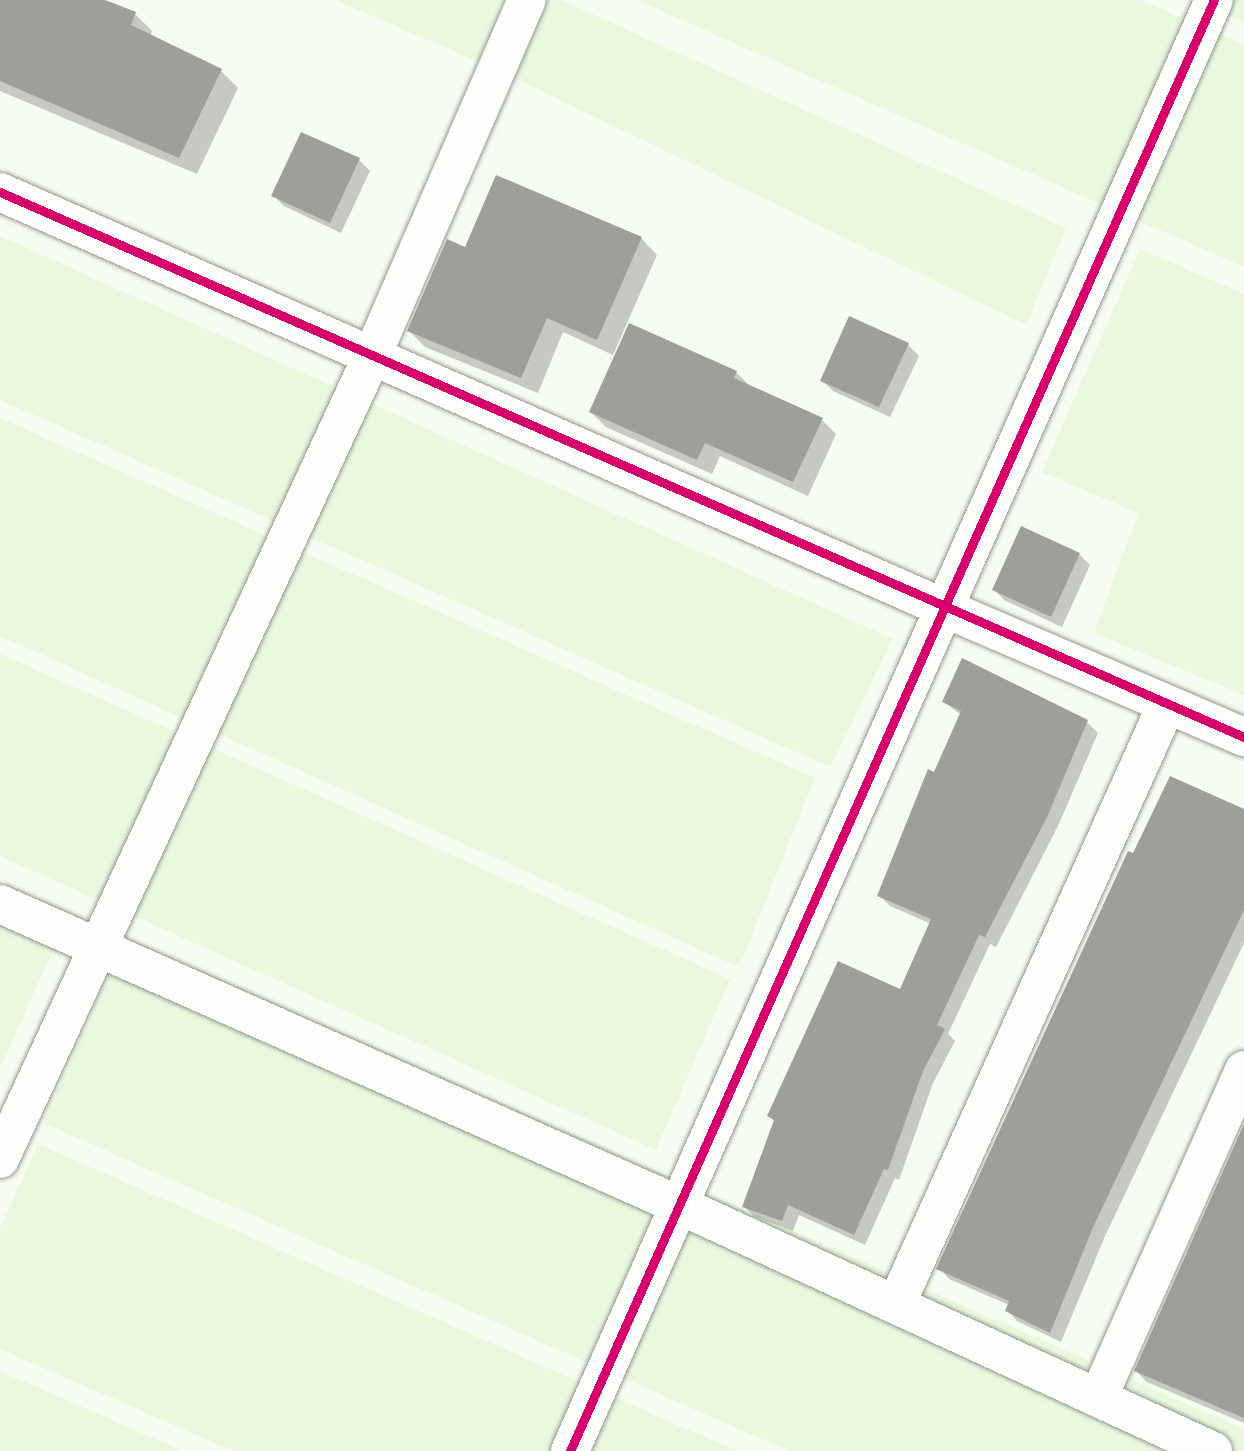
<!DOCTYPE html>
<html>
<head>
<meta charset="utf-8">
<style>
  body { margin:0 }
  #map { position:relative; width:1244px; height:1451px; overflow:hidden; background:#f7fcf2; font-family:"Playfair Display",serif }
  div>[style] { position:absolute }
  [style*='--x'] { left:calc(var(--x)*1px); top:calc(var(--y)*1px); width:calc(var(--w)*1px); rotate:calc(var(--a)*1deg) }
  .farmland>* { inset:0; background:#eaf9de }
  .shadow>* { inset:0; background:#0003 }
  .building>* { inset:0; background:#9d9f98 }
  .roads { filter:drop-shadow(0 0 2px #939591) drop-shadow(0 0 2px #939591) }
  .minor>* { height:38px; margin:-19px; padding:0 19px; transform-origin:19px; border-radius:19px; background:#fefffd }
  .tertiary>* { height:38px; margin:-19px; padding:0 19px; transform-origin:19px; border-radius:19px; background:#fefffd }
  .cycleway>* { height:9px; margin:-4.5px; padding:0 4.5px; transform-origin:4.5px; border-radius:4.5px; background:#d6006c }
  span { translate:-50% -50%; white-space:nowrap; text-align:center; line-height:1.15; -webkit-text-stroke:7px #fff; paint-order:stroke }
</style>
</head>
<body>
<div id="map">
  <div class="farmland">
    <div style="clip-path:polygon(335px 0,561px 0,1066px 228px,1026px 325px,502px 72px)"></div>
    <div style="clip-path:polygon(636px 0,1141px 0,1244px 45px,1244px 267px)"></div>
    <div style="clip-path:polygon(1193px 0,1244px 0,1244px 22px)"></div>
    <div style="clip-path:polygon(0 236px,893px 639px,830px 767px,0 400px)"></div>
    <div style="clip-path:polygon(1140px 249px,1244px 294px,1244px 695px,1094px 633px,1138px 513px,1042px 472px)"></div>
    <div style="clip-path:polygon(0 418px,815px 778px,739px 967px,0 636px)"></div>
    <div style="clip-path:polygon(0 654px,730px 979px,656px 1150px,0 856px)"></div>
    <div style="clip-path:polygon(0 908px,60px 935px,0 1068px)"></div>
    <div style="clip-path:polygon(125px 937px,1244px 1429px,1244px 1451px,789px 1451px,43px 1123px)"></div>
    <div style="clip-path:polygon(38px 1144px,737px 1451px,233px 1451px,0 1349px,0 1228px)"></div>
    <div style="clip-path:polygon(0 1371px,183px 1451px,0 1451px)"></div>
  </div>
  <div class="shadow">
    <div style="clip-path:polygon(0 0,101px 0,135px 14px,152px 31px,150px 37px,221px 71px,238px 88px,197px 174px,0 91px)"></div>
    <div style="clip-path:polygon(359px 160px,370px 171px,341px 233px,284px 206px,273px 195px)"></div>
    <div style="clip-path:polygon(641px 238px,657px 255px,613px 355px,563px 332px,538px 393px,425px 347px,409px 331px,466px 249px)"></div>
    <div style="clip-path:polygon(908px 345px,919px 356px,890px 417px,833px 391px,822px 380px)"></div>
    <div style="clip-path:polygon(736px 372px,751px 387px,822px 420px,836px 434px,808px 496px,720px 456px,712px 474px,606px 427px,591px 412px)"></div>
    <div style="clip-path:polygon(1079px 554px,1090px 565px,1062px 627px,1004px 600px,994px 589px)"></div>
    <div style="clip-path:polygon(963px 661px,1087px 722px,1098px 733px,1058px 826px,996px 947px,990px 944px,948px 1034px,955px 1041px,933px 1083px,899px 1180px,895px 1178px,865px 1245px,799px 1215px,793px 1231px,755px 1217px,744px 1206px,775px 1122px,769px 1116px,901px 991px,931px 924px,890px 906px,879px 895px,961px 715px,944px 702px)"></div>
    <div style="clip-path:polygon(1244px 811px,1244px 943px,1105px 1236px,1061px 1342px,1017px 1321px,1007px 1310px,1009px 1305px,949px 1279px,939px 1268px,1134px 856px)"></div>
    <div style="clip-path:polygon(1244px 1128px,1244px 1423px,1147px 1382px,1136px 1371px)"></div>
  </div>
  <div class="building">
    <div style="clip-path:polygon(0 0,105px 0,136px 12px,131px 25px,222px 69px,179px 158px,0 81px)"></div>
    <div style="clip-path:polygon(301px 132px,360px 158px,330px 223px,271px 196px)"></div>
    <div style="clip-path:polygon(496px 175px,642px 237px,597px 340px,547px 318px,521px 378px,407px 331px,447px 239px,465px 247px)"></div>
    <div style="clip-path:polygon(849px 316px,909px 343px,879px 407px,820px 381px)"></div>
    <div style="clip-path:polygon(629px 323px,737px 371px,734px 378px,823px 418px,793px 482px,705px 443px,697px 460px,589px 412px)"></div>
    <div style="clip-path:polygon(1021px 526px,1080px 553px,1051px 617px,992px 590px)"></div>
    <div style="clip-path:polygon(962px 658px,1088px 720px,1048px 815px,985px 937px,979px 935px,937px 1025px,945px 1029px,923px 1071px,888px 1170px,884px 1169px,854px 1235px,788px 1205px,782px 1221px,742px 1207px,774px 1120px,767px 1116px,838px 961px,900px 989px,931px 919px,877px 896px,928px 769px,934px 772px,961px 711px,942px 702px)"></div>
    <div style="clip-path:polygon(1170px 776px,1244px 809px,1244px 910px,1094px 1225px,1050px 1333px,1005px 1311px,1009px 1301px,936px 1269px,1128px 851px,1133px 853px)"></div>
    <div style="clip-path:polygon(1244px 1124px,1244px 1418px,1134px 1371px)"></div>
  </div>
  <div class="roads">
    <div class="minor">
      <div style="--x:944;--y:608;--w:327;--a:23.3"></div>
      <div style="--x:0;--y:904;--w:743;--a:23.91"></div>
      <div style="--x:679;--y:1205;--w:588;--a:24.73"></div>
      <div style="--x:0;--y:1159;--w:885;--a:-65.14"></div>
      <div style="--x:372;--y:356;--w:388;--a:-66.5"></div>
      <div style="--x:896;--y:1305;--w:659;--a:-65.73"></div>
      <div style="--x:1098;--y:1398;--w:359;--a:-66"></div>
    </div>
    <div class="tertiary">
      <div style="--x:0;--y:192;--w:1032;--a:23.78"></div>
      <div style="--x:570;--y:1451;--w:1587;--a:-66.07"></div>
    </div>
  </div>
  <div class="cycleway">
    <div style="--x:0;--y:192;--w:1358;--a:23.66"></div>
    <div style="--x:570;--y:1451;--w:1587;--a:-66.07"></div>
  </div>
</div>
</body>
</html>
